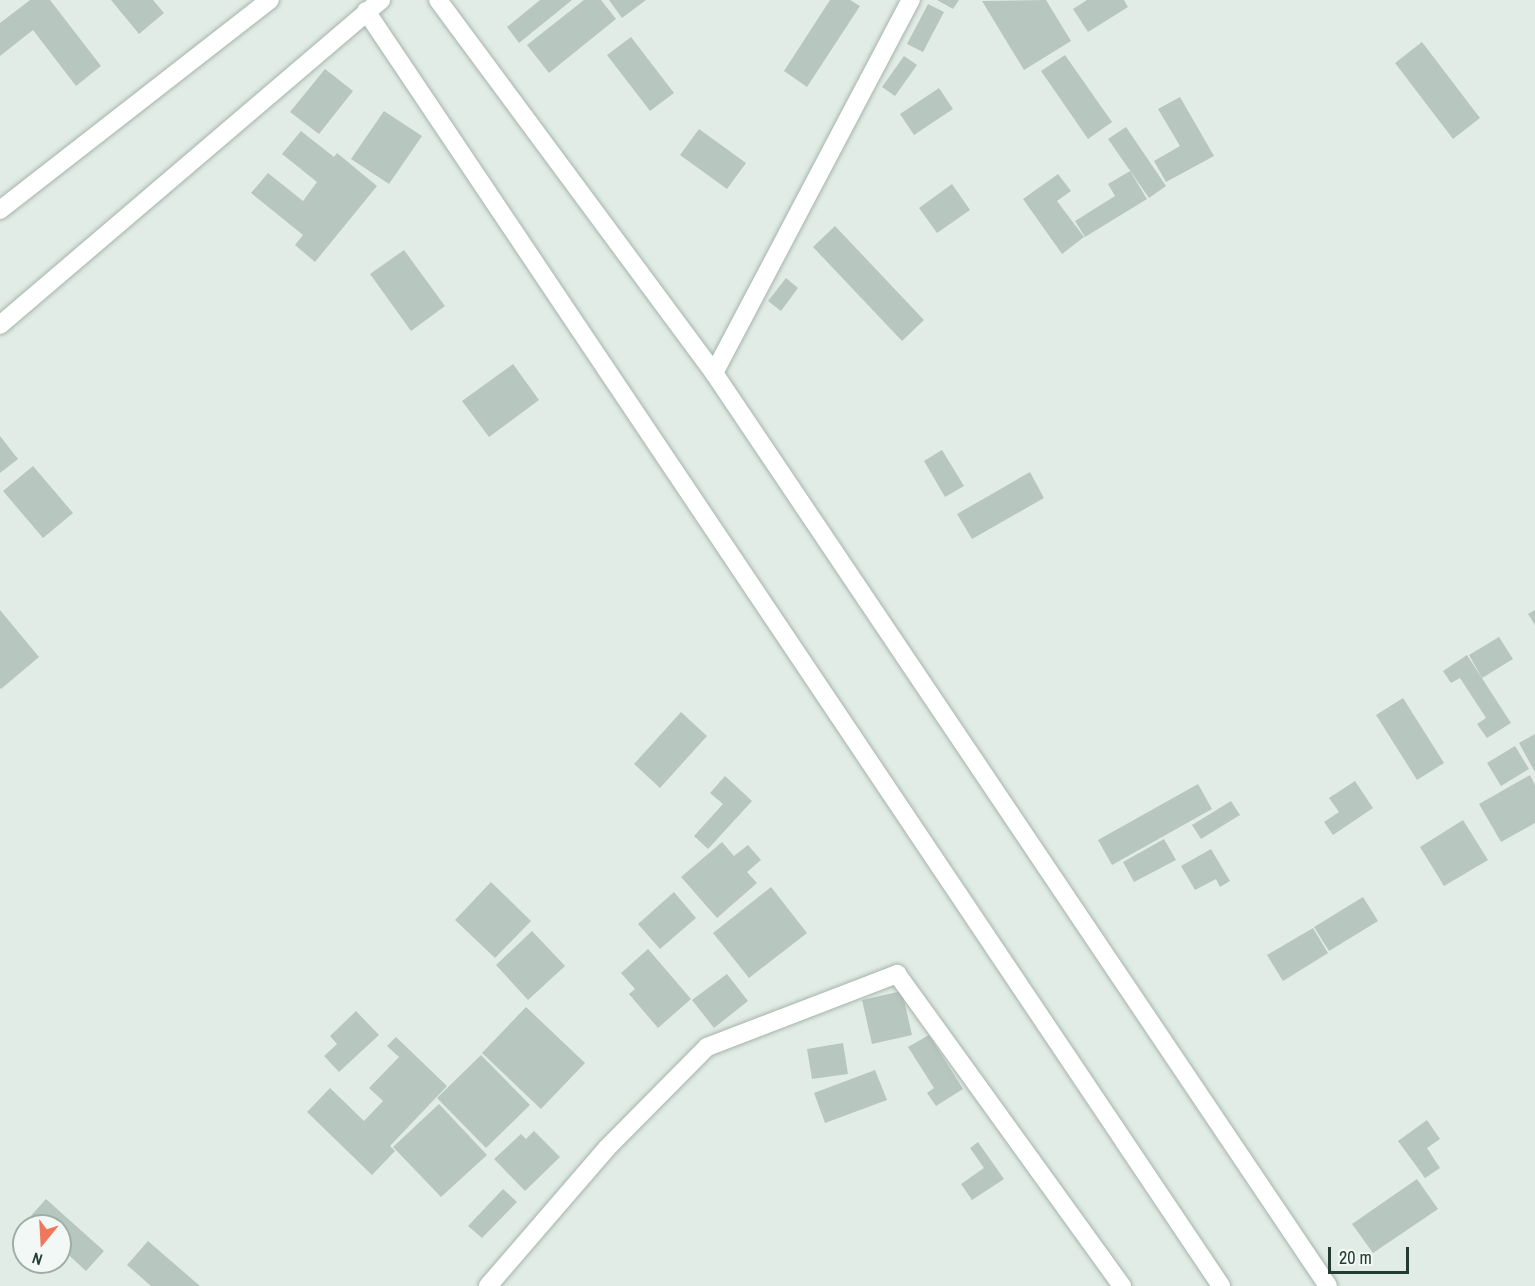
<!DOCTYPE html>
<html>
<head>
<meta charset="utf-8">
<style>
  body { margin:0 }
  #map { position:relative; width:1535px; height:1286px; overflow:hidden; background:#e2ece6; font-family:"Archivo Narrow",sans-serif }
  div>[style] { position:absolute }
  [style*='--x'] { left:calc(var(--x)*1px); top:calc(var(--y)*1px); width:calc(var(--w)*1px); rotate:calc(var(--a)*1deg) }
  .building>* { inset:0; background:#b7c6bf }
  .roads { filter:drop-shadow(0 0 2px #a5b4ad) drop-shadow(0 0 2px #a5b4ad) }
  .minor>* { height:18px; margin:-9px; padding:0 9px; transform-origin:9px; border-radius:9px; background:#fff }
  span { translate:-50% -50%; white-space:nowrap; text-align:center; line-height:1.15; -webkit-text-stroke:6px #f2f8f5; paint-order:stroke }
  .north { position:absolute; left:12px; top:1214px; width:60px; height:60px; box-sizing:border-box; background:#f2f8f5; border:2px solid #9fada7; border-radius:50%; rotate:198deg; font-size:16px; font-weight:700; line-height:24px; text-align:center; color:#223c33 }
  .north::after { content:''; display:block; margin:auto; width:21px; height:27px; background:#ef775c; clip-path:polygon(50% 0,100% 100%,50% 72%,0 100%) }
  .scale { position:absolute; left:1328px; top:1247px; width:81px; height:27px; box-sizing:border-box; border:3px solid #223c33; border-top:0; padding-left:8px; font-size:18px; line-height:21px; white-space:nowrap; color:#223c33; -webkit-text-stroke:4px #f2f8f5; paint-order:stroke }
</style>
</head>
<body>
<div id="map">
  <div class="building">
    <div style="clip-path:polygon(30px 0,50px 0,101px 66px,76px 86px,33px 30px,0 56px,0 23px)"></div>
    <div style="clip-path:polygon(111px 0,153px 0,164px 13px,139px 34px)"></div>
    <div style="clip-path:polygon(540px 0,572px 0,519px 43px,507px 27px)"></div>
    <div style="clip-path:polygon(584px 0,601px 0,616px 19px,549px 73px,527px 45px)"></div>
    <div style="clip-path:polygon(609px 0,646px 0,622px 18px)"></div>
    <div style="clip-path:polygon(830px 0,850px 0,860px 6px,807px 87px,784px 71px)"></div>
    <div style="clip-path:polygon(937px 0,959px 0,953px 9px)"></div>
    <div style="clip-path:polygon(1046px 0,1071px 41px,1024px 70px,982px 1px)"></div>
    <div style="clip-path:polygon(1087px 0,1124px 0,1128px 7px,1088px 32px,1073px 9px)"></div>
    <div style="clip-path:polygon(928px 4px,944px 12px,923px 52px,907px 44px)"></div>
    <div style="clip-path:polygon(631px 37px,674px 93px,650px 111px,607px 55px)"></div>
    <div style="clip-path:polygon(1422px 42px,1480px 118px,1453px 139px,1395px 63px)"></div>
    <div style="clip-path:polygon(1065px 55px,1112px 122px,1088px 139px,1041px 71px)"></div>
    <div style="clip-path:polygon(904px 56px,917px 65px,895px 96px,882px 87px)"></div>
    <div style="clip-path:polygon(325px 69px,353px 91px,319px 134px,290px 112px)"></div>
    <div style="clip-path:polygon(939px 88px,953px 109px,914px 135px,900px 114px)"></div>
    <div style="clip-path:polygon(1180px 97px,1214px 156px,1166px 182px,1154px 161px,1180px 146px,1158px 109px)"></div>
    <div style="clip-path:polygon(384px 111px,422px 136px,389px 184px,351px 159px)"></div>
    <div style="clip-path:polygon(1126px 127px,1166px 186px,1149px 198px,1108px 139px)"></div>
    <div style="clip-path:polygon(699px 129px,746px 163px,727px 189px,680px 155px)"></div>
    <div style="clip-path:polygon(301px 131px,334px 157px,337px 153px,377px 186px,315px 262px,295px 245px,303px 235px,251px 193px,268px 173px,303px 201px,317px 182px,282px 154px)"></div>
    <div style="clip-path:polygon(1130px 171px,1147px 199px,1085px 237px,1075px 221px,1115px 196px,1108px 184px)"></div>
    <div style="clip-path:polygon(1058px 174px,1071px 191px,1057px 201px,1084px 237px,1062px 254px,1023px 199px)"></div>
    <div style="clip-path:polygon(952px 184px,970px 210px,937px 233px,919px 208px)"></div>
    <div style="clip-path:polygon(835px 226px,924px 320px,902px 341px,813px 247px)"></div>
    <div style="clip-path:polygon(404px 250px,445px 306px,411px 331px,370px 274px)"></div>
    <div style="clip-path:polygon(786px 278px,798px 288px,781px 311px,768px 301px)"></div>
    <div style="clip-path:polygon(513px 364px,539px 400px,489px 437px,462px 401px)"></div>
    <div style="clip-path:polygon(0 436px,18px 459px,0 473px)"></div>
    <div style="clip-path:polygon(942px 450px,964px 486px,945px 497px,924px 461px)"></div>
    <div style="clip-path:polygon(33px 466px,73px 513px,43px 538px,3px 491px)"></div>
    <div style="clip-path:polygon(1030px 472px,1044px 498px,972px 539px,957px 514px)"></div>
    <div style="clip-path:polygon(0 610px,39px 657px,1px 689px,0 688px)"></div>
    <div style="clip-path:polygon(1535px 610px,1535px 625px,1528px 614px)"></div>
    <div style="clip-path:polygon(1499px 637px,1513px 659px,1482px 678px,1469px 655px)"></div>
    <div style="clip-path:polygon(1467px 655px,1511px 723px,1487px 738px,1477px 724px,1486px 718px,1460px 678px,1451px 683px,1443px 671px)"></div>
    <div style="clip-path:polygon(1403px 698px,1444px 763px,1417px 780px,1376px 715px)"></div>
    <div style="clip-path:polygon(681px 712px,707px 736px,660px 788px,634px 764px)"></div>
    <div style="clip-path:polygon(1535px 734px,1535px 772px,1519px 743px)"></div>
    <div style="clip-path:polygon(1515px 746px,1529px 769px,1501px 786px,1487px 763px)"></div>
    <div style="clip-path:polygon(1530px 775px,1535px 785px,1535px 823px,1501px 842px,1479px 804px)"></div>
    <div style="clip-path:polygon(725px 776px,752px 801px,708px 849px,694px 836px,723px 804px,710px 793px)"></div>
    <div style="clip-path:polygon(1355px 781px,1373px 808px,1333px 835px,1324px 822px,1339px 812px,1329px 798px)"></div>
    <div style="clip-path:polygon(1198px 784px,1212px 809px,1112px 865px,1098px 840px)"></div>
    <div style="clip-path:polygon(1231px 801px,1240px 815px,1201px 839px,1192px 825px)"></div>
    <div style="clip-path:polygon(1463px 820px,1488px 860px,1444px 886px,1420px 847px)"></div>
    <div style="clip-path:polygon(1164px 839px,1176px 860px,1134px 882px,1123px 862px)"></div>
    <div style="clip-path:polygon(722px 842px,734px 856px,748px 845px,761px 860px,747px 872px,757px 883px,717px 918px,681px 877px)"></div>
    <div style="clip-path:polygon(1211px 849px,1230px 881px,1220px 887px,1216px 879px,1195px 890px,1181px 866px)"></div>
    <div style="clip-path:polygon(491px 882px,531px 921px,495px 958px,455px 920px)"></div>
    <div style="clip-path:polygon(771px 887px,807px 933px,749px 978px,713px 933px)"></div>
    <div style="clip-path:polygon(674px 892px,696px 918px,660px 949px,638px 924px)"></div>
    <div style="clip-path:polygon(1363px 897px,1378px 921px,1329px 951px,1314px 927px)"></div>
    <div style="clip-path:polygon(1313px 928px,1328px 953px,1283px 981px,1267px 955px)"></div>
    <div style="clip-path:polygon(532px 931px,565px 966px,528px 1000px,496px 965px)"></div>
    <div style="clip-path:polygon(648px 949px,691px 999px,658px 1028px,629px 994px,635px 989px,621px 973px)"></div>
    <div style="clip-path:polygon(727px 974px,748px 1001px,714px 1028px,692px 1000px)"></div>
    <div style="clip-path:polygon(902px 991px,912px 1035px,872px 1044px,862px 1000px)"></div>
    <div style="clip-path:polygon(526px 1007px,585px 1063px,541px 1109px,482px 1053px)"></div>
    <div style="clip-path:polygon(356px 1011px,379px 1035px,339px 1072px,324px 1056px,337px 1044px,330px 1036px)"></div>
    <div style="clip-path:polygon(929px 1035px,963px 1089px,936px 1106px,927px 1093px,934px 1088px,908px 1047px)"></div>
    <div style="clip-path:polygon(396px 1037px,447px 1086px,390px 1146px,395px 1151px,372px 1175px,307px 1112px,330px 1088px,364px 1121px,383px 1101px,369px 1088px,399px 1057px,387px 1046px)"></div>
    <div style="clip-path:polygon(843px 1043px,848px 1074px,812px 1079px,807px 1049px)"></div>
    <div style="clip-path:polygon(481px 1055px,530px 1105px,486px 1148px,437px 1098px)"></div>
    <div style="clip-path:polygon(875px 1070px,887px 1100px,825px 1123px,814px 1093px)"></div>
    <div style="clip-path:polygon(439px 1104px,487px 1155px,441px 1197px,393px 1147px)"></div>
    <div style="clip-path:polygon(1427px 1120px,1440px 1139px,1427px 1148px,1440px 1168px,1425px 1178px,1398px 1141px)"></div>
    <div style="clip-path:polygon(534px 1131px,560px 1157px,525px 1191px,494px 1159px,521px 1134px,526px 1139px)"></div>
    <div style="clip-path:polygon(978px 1142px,1004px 1179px,972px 1200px,961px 1184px,984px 1168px,970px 1148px)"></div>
    <div style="clip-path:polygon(1417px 1179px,1438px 1209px,1373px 1253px,1352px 1224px)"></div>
    <div style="clip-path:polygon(503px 1189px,517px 1202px,482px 1238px,468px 1226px)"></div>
    <div style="clip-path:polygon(46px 1199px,104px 1251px,86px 1271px,60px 1247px,60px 1226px,36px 1226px,28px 1219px)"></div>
    <div style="clip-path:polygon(148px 1241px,200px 1286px,151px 1286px,127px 1265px)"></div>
  </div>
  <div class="roads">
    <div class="minor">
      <div style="--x:438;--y:0;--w:464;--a:53.5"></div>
      <div style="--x:714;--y:373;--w:1100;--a:56.08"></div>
      <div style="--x:366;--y:11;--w:1535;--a:56.15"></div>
      <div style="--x:0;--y:210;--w:342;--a:-37.9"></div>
      <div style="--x:0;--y:325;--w:501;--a:-40.46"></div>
      <div style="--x:714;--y:373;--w:422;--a:-62.2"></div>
      <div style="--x:488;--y:1286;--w:182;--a:-49.2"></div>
      <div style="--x:607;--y:1148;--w:142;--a:-45.3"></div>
      <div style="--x:707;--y:1047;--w:204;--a:-21"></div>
      <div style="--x:897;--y:974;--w:385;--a:54.2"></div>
    </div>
  </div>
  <div class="north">N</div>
  <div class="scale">20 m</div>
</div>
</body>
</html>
